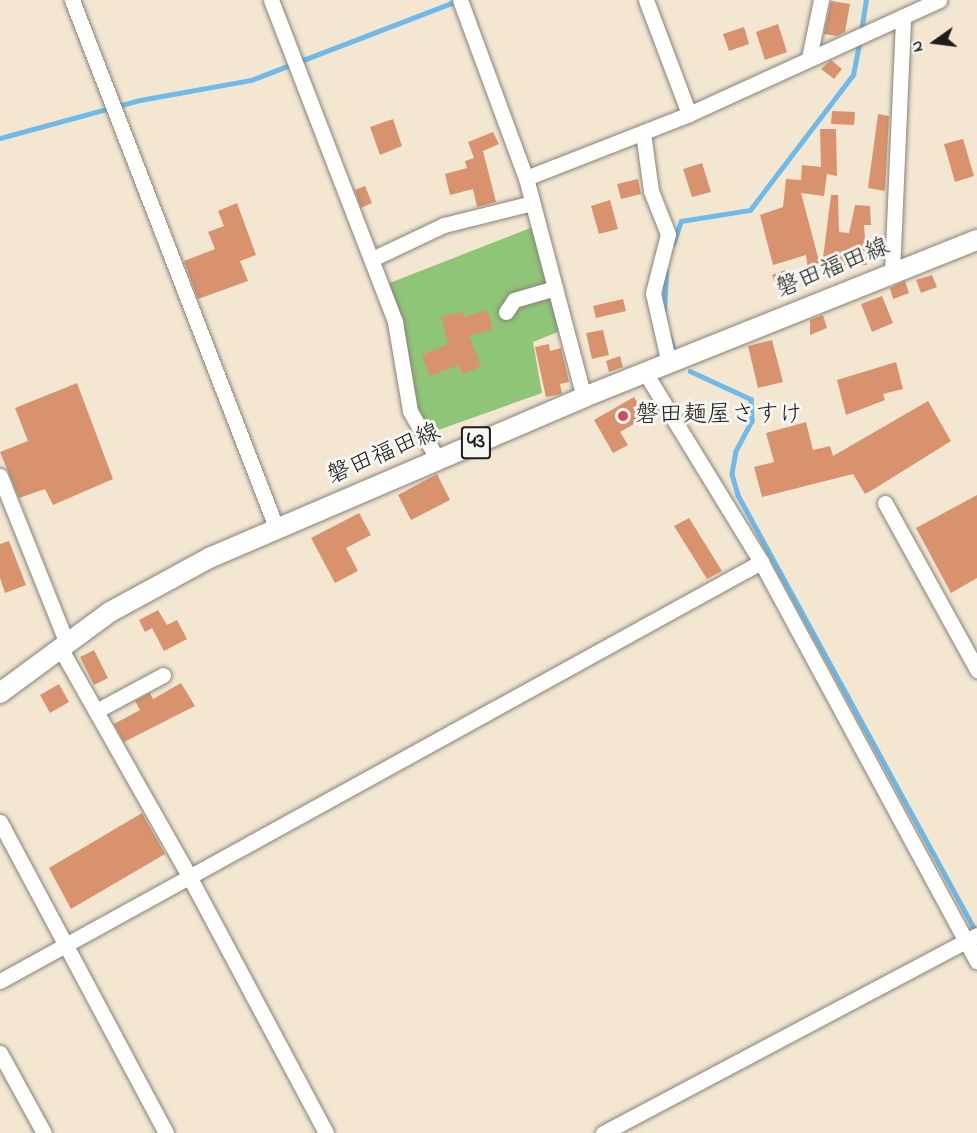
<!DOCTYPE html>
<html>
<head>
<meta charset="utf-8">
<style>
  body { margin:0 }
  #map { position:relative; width:977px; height:1133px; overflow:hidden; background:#f3e7d2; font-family:"Indie Flower","Klee One",sans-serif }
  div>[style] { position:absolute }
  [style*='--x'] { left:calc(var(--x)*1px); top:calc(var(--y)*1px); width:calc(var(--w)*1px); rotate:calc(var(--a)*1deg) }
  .green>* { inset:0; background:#8fc577 }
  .stream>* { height:4.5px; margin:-2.25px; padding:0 2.25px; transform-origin:2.25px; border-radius:2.25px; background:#6fbae8 }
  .building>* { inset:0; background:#d8936e }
  .roads { filter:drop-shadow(0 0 2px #888277) drop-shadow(0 0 2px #888277) }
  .minor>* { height:15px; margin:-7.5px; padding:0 7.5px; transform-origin:7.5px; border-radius:7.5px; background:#fff }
  .major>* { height:20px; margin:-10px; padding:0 10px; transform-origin:10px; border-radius:10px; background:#fff }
  .dots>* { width:16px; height:16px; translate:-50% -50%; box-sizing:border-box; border:3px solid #f6f6f2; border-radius:50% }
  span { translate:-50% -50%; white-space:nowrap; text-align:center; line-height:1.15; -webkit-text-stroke:6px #f6f6f2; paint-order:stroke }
  .shield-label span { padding:2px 4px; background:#f6f6f2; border:2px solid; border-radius:4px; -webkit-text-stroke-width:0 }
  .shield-label { font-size:22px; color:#1c1c1c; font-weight:700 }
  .street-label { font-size:24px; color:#1c1c1c }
  .poi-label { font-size:24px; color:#1c1c1c }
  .left { translate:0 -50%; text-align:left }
  .north { position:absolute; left:905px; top:12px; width:60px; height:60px; -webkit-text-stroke:4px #f6f6f2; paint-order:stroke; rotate:256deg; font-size:16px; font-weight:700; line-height:24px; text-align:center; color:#1c1c1c }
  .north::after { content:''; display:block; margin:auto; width:21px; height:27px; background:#1c1c1c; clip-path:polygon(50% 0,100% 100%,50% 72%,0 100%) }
</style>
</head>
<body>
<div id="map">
  <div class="green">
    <div style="clip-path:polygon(538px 225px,560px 331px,533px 342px,542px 393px,424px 435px,382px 286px)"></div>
  </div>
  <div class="stream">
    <div style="--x:861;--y:31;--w:31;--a:-81"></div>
    <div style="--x:0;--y:138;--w:145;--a:-15.2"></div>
    <div style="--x:140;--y:100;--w:113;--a:-10.2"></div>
    <div style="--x:251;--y:80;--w:223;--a:-21"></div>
    <div style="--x:673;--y:244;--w:24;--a:-71"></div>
    <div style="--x:681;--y:221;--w:70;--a:-9.1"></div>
    <div style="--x:750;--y:210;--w:170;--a:-52.7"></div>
    <div style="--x:853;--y:75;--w:37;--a:-79"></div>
    <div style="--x:664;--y:311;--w:39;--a:-87"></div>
    <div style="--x:669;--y:334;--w:13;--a:72"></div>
    <div style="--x:690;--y:371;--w:67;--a:24.7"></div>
    <div style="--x:751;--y:399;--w:22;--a:87"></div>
    <div style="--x:752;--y:421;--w:34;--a:118"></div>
    <div style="--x:736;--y:451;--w:23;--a:100"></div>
    <div style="--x:732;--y:474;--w:22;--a:74"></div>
    <div style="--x:738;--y:495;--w:497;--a:61.4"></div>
  </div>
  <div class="building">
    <div style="clip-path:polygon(831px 1px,850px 4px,845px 32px,837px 36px,824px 34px)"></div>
    <div style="clip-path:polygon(778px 24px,787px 52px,765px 60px,756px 32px)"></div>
    <div style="clip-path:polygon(744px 27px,749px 44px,729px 51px,723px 34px)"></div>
    <div style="clip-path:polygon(831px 60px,842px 69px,834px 79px,821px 69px)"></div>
    <div style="clip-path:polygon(832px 111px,855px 112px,854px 125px,831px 124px)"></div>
    <div style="clip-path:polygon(878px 114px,889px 116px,885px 191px,868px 188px)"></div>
    <div style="clip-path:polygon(393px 119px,402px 146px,380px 155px,370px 127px)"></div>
    <div style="clip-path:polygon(820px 129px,836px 129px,837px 176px,827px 174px,824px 196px,801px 193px,819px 261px,819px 277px,809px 277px,806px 255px,773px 265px,760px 215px,783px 207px,786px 179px,801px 180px,802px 165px,821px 167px)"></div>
    <div style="clip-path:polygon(493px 132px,499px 144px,483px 151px,496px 202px,477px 207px,473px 189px,450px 195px,445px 174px,467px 168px,465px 161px,474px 158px,468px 142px)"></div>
    <div style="clip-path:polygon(963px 139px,974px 176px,955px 182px,944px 144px)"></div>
    <div style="clip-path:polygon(702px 163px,711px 192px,692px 197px,683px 169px)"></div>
    <div style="clip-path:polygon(638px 179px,641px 194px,621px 199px,617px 184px)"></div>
    <div style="clip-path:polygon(365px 186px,372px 203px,361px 208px,355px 190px)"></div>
    <div style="clip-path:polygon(831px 195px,838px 195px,839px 232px,849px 233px,855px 205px,870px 206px,871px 225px,864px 225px,867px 265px,822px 266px)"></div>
    <div style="clip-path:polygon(610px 200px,618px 229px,599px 234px,591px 206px)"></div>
    <div style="clip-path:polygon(237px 203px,256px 255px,240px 261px,248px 281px,198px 299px,184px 261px,215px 249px,208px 232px,224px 226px,218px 211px)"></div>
    <div style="clip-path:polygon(785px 270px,793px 294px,781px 299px,772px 275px)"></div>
    <div style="clip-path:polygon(932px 275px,937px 287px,921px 293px,916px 280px)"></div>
    <div style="clip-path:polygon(905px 281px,909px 293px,893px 299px,890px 288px)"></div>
    <div style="clip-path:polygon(882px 296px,893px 323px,872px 332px,861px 304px)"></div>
    <div style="clip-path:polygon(623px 299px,626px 311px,596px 318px,593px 306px)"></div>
    <div style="clip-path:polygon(487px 310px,493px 329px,469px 336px,481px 367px,462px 374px,459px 365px,430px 376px,422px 355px,448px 344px,441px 317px,463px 312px,464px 317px)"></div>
    <div style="clip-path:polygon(823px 315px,827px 328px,810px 335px,810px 320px)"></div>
    <div style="clip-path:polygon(603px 330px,609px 355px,592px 359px,586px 333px)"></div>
    <div style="clip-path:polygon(772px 340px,783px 382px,758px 388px,748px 346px)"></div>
    <div style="clip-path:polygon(549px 344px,550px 351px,561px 348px,569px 382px,560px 384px,562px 394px,546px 397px,535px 347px)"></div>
    <div style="clip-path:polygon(620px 356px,623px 367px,609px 372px,606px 361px)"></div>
    <div style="clip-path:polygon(896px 362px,903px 389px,883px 394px,885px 400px,846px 415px,837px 380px)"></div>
    <div style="clip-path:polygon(77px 383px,113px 479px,53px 505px,45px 489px,19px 498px,0 452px,28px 441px,15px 408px)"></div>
    <div style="clip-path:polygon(634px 397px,646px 417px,620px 432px,628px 445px,613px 453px,594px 420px)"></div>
    <div style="clip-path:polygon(928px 401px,951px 441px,874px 489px,865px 494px,853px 474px,762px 497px,754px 467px,774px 462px,766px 433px,806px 422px,813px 450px,830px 446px,833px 456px)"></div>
    <div style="clip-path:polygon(437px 474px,450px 500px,411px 520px,398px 495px)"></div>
    <div style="clip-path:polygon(977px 495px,977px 578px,951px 593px,916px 528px)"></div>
    <div style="clip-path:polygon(359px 513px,371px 535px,346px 548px,358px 571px,335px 583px,311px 538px)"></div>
    <div style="clip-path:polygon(689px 518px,722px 571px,707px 579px,674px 526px)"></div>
    <div style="clip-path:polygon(9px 541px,26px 585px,5px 593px,0 578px,0 544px)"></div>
    <div style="clip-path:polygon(158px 610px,167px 625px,177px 620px,187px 639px,164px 651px,152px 628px,145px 632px,139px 620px)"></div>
    <div style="clip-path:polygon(94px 650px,108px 678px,94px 685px,80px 657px)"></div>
    <div style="clip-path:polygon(181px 683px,195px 706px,124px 742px,114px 724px,140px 710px,135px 701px,150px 693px,153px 699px)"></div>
    <div style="clip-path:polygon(59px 684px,69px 702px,50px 713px,40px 695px)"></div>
    <div style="clip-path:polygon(142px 813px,165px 854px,71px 909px,49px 868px)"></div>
  </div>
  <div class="roads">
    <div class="minor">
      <div style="--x:72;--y:0;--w:565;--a:68.84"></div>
      <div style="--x:271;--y:0;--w:345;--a:68.9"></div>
      <div style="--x:395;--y:322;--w:90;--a:80.4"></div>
      <div style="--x:410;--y:411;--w:56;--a:60.3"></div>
      <div style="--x:460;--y:0;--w:190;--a:69.7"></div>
      <div style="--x:526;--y:178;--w:227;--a:75.2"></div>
      <div style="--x:646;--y:0;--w:122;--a:69.3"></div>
      <div style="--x:809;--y:58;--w:59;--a:-78.3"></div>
      <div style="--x:643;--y:133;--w:59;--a:82.1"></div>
      <div style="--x:651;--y:191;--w:46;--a:68.4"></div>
      <div style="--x:668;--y:234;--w:61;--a:104.3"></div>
      <div style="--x:653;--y:293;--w:73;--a:77.3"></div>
      <div style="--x:526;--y:178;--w:175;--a:-21.4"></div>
      <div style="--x:689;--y:114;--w:275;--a:-24.5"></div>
      <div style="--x:372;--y:259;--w:80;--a:-25.3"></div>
      <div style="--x:444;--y:225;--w:91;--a:-14"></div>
      <div style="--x:892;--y:272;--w:256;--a:-87.5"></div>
      <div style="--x:506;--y:312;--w:14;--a:-56"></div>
      <div style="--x:514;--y:300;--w:43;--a:-16.3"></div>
      <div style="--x:646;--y:374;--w:220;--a:58.5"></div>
      <div style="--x:761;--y:562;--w:454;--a:61.6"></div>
      <div style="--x:0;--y:476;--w:178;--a:68.2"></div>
      <div style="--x:885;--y:503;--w:191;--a:61.1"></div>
      <div style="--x:59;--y:646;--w:266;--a:60.5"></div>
      <div style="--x:190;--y:878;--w:289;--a:61.9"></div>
      <div style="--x:96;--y:711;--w:76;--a:-28.2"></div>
      <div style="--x:0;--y:822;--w:353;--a:61.9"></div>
      <div style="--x:0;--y:981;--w:869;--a:-28.84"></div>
      <div style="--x:0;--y:1053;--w:91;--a:61.2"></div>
      <div style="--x:603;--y:1133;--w:423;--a:-27.9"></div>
    </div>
    <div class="major">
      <div style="--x:0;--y:693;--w:137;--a:-36.4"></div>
      <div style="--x:110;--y:612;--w:113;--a:-28.6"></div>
      <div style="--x:209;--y:558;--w:408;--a:-23.2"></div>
      <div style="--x:584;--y:397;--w:423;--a:-21.8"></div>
    </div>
  </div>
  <div class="dots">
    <div style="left:623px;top:416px;background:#d1495b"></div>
  </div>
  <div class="shield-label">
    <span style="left:476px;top:443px">43</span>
  </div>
  <div class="street-label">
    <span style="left:833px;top:269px;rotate:-22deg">磐田福田線</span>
    <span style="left:384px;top:455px;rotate:-23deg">磐田福田線</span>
  </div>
  <div class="poi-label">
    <span class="left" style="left:635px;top:416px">磐田麺屋さすけ</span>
  </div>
  <div class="north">N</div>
</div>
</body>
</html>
